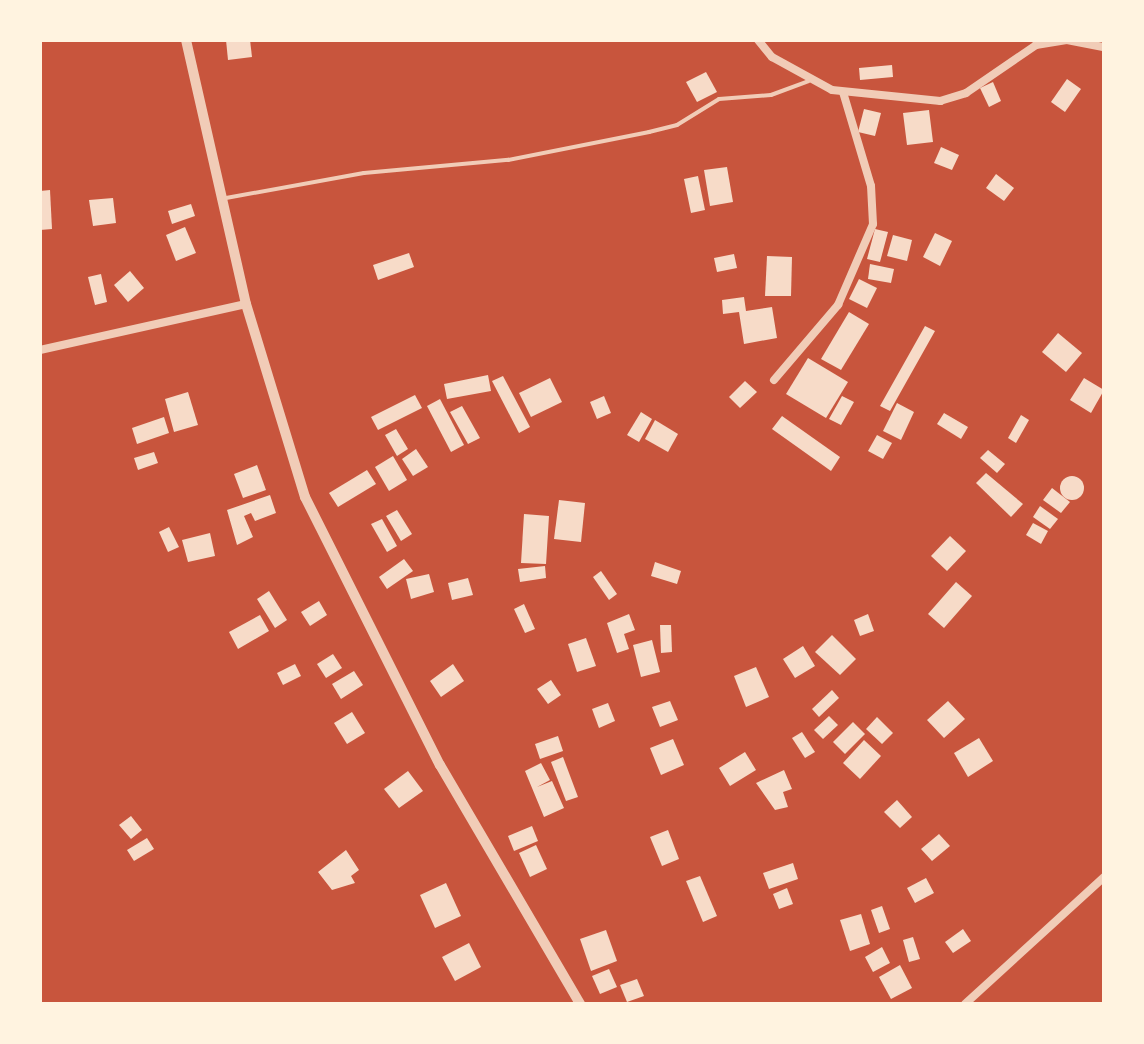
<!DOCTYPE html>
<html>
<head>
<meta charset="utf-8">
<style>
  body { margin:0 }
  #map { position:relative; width:1144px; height:1044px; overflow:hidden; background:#c8553d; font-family:"IBM Plex Sans",sans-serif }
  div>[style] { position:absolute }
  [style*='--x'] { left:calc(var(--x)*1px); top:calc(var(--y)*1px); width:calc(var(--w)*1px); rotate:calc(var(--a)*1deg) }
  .building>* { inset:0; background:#f7dbc8 }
  .round { border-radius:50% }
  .service>* { height:4px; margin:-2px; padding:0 2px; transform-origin:2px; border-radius:2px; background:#f1ccb7 }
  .minor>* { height:8px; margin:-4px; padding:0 4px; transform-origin:4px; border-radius:4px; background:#f1ccb7 }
  .tertiary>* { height:10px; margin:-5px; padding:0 5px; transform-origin:5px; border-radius:5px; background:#f1ccb7 }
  span { translate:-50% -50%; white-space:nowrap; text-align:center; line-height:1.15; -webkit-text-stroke:8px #fff3e0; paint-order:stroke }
  .frame { position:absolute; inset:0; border:42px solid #fff3e0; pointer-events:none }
</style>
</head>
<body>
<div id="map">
  <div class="building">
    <div style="clip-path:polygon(226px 40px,250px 40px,252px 57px,228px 60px)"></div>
    <div style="clip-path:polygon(892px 65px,893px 77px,860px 80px,859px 68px)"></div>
    <div style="clip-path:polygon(706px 72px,717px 92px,697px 102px,686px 82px)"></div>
    <div style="clip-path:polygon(1067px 79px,1081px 89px,1065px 112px,1051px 102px)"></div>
    <div style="clip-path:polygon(993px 82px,1001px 101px,989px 107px,980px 88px)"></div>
    <div style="clip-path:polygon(864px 109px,881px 113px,875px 136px,858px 132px)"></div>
    <div style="clip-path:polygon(929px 110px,933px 142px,907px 145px,903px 113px)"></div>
    <div style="clip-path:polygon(941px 147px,959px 155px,952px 170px,934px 163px)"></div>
    <div style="clip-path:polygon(727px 167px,733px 202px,710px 206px,704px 170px)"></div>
    <div style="clip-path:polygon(996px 174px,1014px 188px,1004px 201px,986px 188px)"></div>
    <div style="clip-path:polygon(698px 176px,705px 210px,691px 213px,684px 179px)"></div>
    <div style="clip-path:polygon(50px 190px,52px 229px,40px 230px,40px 191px)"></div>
    <div style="clip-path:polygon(113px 198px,116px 223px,93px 226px,89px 200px)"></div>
    <div style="clip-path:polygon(191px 204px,195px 216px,172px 224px,168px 211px)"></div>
    <div style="clip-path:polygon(185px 227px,196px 253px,176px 261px,166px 235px)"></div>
    <div style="clip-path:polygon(875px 229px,888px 232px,880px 262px,867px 259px)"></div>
    <div style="clip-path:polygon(935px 233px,952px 241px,940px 266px,923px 257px)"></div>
    <div style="clip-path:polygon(893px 235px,912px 240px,907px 261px,887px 256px)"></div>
    <div style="clip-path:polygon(409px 253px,414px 267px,378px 280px,373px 265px)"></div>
    <div style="clip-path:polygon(734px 254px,737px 268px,717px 272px,714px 258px)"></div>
    <div style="clip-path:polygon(767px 256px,792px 257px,791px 296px,765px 296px)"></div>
    <div style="clip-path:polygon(870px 264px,894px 269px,891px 283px,868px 279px)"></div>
    <div style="clip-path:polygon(130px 271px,144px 288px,128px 302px,114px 285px)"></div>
    <div style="clip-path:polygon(101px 274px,107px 302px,95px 305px,88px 277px)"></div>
    <div style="clip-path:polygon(859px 279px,877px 288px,867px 308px,849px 299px)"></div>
    <div style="clip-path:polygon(744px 297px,746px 311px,772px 307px,777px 338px,744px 344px,739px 312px,723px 314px,722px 300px)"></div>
    <div style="clip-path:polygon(849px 312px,869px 324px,841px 370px,821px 359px)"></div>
    <div style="clip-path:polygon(925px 326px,935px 331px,890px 411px,880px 406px)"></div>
    <div style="clip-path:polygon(1058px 333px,1082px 353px,1066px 372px,1042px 352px)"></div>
    <div style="clip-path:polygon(808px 358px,848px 382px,826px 418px,786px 394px)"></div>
    <div style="clip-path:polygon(488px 375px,491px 391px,447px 399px,444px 384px)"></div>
    <div style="clip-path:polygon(503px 376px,530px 427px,519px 433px,492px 381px)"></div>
    <div style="clip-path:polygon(550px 378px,562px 402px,531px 417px,519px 393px)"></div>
    <div style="clip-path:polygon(1084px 378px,1104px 390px,1091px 413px,1070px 400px)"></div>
    <div style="clip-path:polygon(745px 381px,757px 392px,740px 408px,729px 397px)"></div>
    <div style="clip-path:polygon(188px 392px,198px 425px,174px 432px,165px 399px)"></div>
    <div style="clip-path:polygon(415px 395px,422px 408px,378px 430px,371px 417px)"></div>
    <div style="clip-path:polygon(604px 396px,611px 413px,597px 419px,590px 402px)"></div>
    <div style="clip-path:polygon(842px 396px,854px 402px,841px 425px,829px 419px)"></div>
    <div style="clip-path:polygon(440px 399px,464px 445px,451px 452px,427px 406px)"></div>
    <div style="clip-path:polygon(897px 403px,914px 412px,901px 440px,883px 431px)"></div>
    <div style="clip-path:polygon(462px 406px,480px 438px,468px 444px,450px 412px)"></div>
    <div style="clip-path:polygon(641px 412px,652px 419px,639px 442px,627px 435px)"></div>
    <div style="clip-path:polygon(944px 413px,968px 427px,961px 439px,937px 424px)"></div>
    <div style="clip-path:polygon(1021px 415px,1029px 420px,1016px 443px,1008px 438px)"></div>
    <div style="clip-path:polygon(782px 416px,840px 457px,831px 471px,772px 429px)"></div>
    <div style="clip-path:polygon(164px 417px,169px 433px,137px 444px,132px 428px)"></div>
    <div style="clip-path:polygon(655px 420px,678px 434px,668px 452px,645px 439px)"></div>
    <div style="clip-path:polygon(396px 429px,408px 449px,397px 456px,385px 435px)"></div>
    <div style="clip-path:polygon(877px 435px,892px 443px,883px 459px,868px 451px)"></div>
    <div style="clip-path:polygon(416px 449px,428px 467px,413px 476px,402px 459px)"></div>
    <div style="clip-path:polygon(988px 450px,1005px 464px,997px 473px,980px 458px)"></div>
    <div style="clip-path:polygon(154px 452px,158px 463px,138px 470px,134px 458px)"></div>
    <div style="clip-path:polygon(393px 456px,407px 480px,389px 491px,375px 467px)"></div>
    <div style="clip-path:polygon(257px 465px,266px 490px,243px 498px,234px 474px)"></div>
    <div style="clip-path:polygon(367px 470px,376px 484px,338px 507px,329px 493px)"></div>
    <div style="clip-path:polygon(986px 473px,1023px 504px,1011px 517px,976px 483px)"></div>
    <div class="round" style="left:1060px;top:476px;width:24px;height:24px"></div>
    <div style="clip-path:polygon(1052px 488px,1070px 502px,1061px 513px,1043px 500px)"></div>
    <div style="clip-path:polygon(270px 495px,276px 513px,255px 521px,251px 513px,244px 516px,253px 537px,237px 545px,227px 510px)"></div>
    <div style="clip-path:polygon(559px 500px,585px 503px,581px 542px,554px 539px)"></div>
    <div style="clip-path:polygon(1040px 506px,1058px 519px,1050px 529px,1033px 517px)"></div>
    <div style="clip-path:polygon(397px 510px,412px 534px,401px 541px,386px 516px)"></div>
    <div style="clip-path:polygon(524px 514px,549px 516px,546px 564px,521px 563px)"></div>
    <div style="clip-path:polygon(382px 519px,397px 546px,387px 552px,371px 524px)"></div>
    <div style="clip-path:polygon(1033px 523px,1048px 531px,1041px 544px,1026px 535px)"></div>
    <div style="clip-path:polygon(169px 527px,179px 547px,168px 552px,159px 532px)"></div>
    <div style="clip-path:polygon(210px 533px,215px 556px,188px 562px,182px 540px)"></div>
    <div style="clip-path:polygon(950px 536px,966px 551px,947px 571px,931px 556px)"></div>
    <div style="clip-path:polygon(404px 559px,413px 571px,387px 589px,379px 577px)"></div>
    <div style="clip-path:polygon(655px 562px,681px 571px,677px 584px,651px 576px)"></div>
    <div style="clip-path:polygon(545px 566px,546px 578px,520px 582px,518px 569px)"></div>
    <div style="clip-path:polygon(601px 571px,617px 594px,609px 600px,593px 577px)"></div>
    <div style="clip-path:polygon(429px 574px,434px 592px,411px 599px,406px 579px)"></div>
    <div style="clip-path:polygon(468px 578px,473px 595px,452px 600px,448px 583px)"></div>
    <div style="clip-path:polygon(956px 582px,972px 596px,944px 628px,928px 614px)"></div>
    <div style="clip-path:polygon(269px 591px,287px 620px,275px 628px,257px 599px)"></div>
    <div style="clip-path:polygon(319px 601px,327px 615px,310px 626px,301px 612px)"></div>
    <div style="clip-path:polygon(524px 604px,535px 629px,525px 633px,514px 609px)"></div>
    <div style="clip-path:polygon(629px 614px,635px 630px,624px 634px,629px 649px,617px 653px,607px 623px)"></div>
    <div style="clip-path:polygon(868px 614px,874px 631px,860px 636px,854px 620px)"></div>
    <div style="clip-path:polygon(260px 615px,269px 631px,238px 649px,229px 632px)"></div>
    <div style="clip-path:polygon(660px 625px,671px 625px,672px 652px,661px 653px)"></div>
    <div style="clip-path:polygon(832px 635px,856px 659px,840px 675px,815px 652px)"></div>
    <div style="clip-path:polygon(586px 638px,596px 666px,577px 672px,568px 644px)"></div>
    <div style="clip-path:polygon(652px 640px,660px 672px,641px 677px,633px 645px)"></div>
    <div style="clip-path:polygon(803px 646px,815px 666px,795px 678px,783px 659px)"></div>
    <div style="clip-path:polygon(333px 654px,342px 668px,326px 678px,317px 664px)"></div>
    <div style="clip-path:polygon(295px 664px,301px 676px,283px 685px,277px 673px)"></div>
    <div style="clip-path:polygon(453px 664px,464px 681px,441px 697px,430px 681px)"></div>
    <div style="clip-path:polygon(756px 667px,769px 697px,746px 707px,734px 676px)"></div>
    <div style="clip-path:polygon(354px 671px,363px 685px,341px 699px,332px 684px)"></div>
    <div style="clip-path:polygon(551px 680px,561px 695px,548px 704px,537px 689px)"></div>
    <div style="clip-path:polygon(832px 690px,839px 698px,819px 717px,812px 709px)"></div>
    <div style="clip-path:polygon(670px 701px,678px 720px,660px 727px,652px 707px)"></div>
    <div style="clip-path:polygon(948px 701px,965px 719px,944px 738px,927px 720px)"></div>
    <div style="clip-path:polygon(608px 703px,615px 721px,599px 728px,592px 709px)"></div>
    <div style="clip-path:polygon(352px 712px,365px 733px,347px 744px,334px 723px)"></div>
    <div style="clip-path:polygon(829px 716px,838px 725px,823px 739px,814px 730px)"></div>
    <div style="clip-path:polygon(877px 717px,893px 733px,882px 744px,866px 729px)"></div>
    <div style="clip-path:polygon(853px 722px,865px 734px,845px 754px,833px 742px)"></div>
    <div style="clip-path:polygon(802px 732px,815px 752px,805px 758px,792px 738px)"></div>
    <div style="clip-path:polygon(558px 736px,563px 751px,540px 759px,535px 744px)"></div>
    <div style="clip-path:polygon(979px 738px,993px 761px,968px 777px,954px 753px)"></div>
    <div style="clip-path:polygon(673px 739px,684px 765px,661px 775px,650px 748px)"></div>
    <div style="clip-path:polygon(864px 740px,881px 756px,860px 779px,843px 763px)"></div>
    <div style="clip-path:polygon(745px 752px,756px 770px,730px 786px,719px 768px)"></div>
    <div style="clip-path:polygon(563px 757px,578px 797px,566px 801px,551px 762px)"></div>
    <div style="clip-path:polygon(541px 763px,550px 780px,537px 787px,552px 781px,564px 808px,544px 817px,525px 771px)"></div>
    <div style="clip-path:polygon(784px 770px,792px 789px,783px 792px,788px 807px,775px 810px,756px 783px)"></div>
    <div style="clip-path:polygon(408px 771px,423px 791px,399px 808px,384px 789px)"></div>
    <div style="clip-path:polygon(897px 800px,912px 817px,900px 828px,884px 812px)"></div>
    <div style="clip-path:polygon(131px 816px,142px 830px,131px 839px,119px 825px)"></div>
    <div style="clip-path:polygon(532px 826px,538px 841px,514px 851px,508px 836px)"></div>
    <div style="clip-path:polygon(668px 830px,679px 859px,662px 866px,650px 837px)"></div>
    <div style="clip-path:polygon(939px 834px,950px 846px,932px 861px,921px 849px)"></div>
    <div style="clip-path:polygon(147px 838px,154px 849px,134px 861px,127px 850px)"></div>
    <div style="clip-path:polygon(536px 845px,547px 869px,530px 877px,519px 853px)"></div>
    <div style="clip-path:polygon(346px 850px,359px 870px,351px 876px,355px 883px,332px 890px,318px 872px)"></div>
    <div style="clip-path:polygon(793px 863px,798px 879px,769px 889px,763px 873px)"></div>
    <div style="clip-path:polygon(700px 876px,717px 916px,703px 922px,686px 881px)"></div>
    <div style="clip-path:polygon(926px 878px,934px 893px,915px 903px,907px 888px)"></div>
    <div style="clip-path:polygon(446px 883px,461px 916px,435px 928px,420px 895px)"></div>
    <div style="clip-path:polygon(787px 888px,793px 904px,779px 909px,773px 894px)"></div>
    <div style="clip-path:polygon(882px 906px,890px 929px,879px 933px,871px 910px)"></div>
    <div style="clip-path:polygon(861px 914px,870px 944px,850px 951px,840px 920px)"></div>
    <div style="clip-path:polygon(963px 929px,971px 941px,953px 953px,945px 942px)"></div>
    <div style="clip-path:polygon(606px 930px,617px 961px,591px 971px,580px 939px)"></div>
    <div style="clip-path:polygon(913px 937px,920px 959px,909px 962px,903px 940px)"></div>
    <div style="clip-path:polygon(469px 943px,481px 967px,455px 981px,442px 957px)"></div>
    <div style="clip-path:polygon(882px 947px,890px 963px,873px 972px,865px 957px)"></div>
    <div style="clip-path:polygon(900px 965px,912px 988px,891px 999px,879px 977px)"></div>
    <div style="clip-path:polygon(609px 969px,617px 987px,600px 994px,592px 976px)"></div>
    <div style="clip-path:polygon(637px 979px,644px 996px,627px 1002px,620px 985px)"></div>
  </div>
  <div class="service">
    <div style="--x:226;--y:198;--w:140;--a:-10.3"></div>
    <div style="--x:364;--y:173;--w:145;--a:-5.2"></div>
    <div style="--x:508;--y:160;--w:144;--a:-11.2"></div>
    <div style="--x:649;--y:132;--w:29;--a:-14"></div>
    <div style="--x:677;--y:125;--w:49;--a:-31.8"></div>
    <div style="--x:719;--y:99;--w:52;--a:-4.4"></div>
    <div style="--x:771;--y:95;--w:40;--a:-20.2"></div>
  </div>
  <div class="minor">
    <div style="--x:758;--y:40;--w:22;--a:51"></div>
    <div style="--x:772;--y:57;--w:68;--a:28.8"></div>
    <div style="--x:832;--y:90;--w:109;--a:5.8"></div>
    <div style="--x:940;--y:101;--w:27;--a:-17"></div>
    <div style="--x:966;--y:93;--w:85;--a:-34.4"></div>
    <div style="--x:1036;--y:45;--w:31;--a:-9"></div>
    <div style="--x:1067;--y:40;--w:38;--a:11"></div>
    <div style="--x:40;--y:350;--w:211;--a:-12.6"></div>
    <div style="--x:774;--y:380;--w:99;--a:-49.5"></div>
    <div style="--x:838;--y:305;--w:88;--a:-66.6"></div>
    <div style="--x:873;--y:224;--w:38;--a:-93"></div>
    <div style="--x:871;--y:186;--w:98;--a:-106.6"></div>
    <div style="--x:965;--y:1004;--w:188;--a:-42.4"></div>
  </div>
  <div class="tertiary">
    <div style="--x:186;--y:40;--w:271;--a:77.2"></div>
    <div style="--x:246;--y:304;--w:202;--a:73"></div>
    <div style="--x:305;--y:497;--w:300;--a:63.3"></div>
    <div style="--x:440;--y:765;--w:277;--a:59.6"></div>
  </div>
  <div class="frame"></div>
</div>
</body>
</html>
